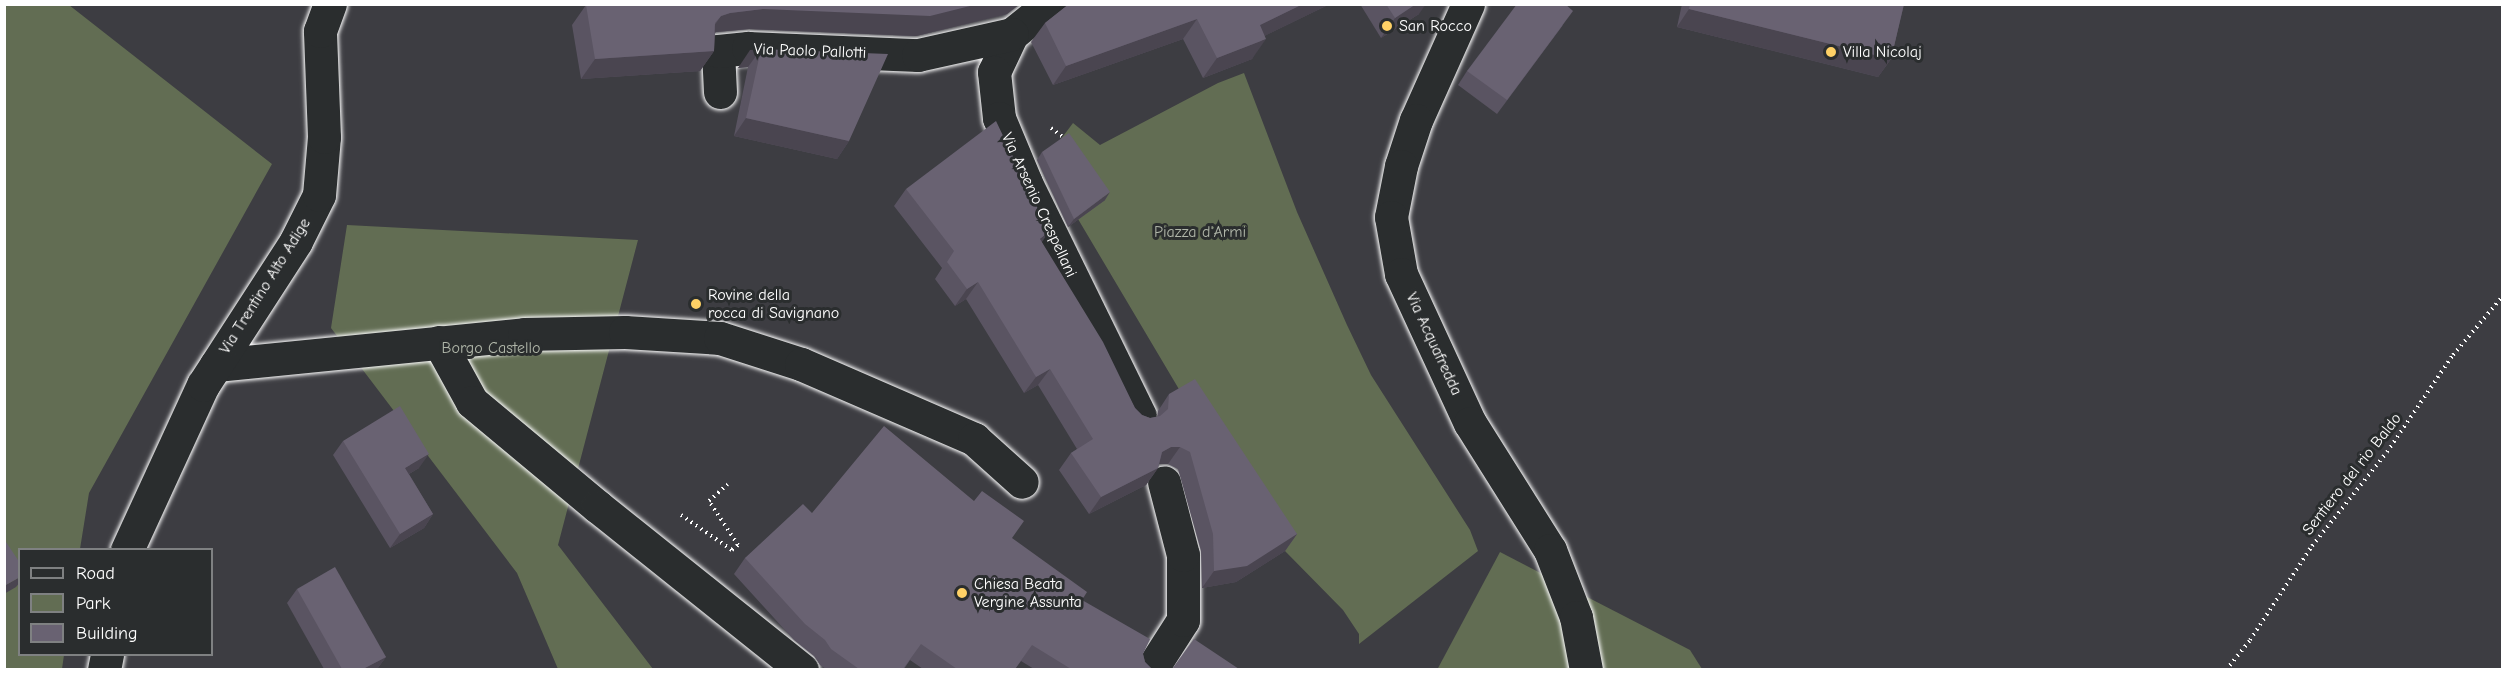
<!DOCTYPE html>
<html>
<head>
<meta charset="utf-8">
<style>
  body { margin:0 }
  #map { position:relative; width:2507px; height:674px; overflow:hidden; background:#3d3d42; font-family:"Comic Neue",sans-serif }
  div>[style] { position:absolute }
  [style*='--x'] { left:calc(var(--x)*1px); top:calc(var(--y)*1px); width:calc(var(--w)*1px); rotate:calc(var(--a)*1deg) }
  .green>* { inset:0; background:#626d53 }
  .path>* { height:4px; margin-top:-2px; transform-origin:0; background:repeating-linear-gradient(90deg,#fff 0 1.5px,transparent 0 6px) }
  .roads { filter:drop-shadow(0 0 2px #fff) drop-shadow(0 0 2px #fff) }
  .minor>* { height:33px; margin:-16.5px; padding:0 16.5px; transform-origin:16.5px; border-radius:16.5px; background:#2a2d2e }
  .wall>* { inset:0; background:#5a5462 }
  .shaded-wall>* { inset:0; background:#4a4550 }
  .building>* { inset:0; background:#696272 }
  .dots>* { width:16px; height:16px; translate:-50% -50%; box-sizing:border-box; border:3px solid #2a2d2e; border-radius:50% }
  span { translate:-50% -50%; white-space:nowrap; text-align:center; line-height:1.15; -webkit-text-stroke:6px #2a2d2e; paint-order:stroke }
  .poi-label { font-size:16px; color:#fff }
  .left { translate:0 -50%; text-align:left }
  .street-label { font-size:16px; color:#fff }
  .park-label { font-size:16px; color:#b0b6a9 }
  .frame { position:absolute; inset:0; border:6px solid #fff; pointer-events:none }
  .legend { position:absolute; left:18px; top:548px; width:195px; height:108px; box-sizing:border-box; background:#2a2d2e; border:2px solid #7f8182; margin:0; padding:8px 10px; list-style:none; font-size:18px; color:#fff }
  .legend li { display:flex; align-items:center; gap:12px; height:30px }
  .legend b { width:30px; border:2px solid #7f8182 }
</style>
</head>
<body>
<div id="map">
  <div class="green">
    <div style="clip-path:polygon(4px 5px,69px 5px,272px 164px,89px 493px,80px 549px,20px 550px,20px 654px,64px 655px,62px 669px,5px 669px)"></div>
    <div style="clip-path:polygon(1244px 73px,1297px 212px,1347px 325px,1371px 375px,1470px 530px,1478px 551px,1359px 644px,1359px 634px,1343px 610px,1285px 551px,1183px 396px,1078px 219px,1105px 200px,1055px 147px,1073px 123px,1100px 145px,1218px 83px)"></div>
    <div style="clip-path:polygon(347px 225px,638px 240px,558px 545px,653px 669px,558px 669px,517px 573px,331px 328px)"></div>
    <div style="clip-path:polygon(1500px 552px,1690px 650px,1702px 669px,1437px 670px)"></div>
  </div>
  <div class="path">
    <div style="--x:1051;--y:128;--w:15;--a:37"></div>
    <div style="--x:681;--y:515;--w:62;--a:34.5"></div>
    <div style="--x:732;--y:550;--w:8;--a:-40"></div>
    <div style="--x:738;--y:545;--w:53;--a:-123.4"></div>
    <div style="--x:709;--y:501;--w:25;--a:-42"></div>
    <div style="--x:2226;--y:670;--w:38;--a:-51"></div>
    <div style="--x:2250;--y:640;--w:113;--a:-56.6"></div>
    <div style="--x:2312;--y:546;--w:120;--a:-51.4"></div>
    <div style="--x:2387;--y:452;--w:117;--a:-55.8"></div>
    <div style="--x:2453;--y:355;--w:76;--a:-49.8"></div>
  </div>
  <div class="roads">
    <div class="minor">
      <div style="--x:1053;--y:4;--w:11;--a:153"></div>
      <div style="--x:1043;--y:9;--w:40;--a:141"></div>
      <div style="--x:1012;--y:34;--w:42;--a:115.3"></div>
      <div style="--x:994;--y:72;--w:46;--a:83.8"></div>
      <div style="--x:999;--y:118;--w:70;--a:67.4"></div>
      <div style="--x:1026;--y:183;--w:259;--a:63.9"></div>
      <div style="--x:1468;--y:4;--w:127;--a:114.1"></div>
      <div style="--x:1416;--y:120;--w:48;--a:108.1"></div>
      <div style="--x:1401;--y:166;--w:52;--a:101.1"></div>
      <div style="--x:1391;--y:217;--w:58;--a:80"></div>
      <div style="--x:1401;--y:274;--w:164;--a:65.2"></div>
      <div style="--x:1470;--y:423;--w:150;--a:57.8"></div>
      <div style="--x:1550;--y:550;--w:72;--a:68.8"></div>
      <div style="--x:1576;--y:617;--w:54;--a:79.3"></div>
      <div style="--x:720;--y:92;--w:41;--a:-92.8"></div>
      <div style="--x:718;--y:51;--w:30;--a:-6"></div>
      <div style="--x:748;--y:48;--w:170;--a:2.4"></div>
      <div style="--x:918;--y:55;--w:96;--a:-12.6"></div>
      <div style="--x:439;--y:342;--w:68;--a:61.2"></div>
      <div style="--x:472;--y:402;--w:164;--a:39.8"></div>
      <div style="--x:598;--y:507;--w:261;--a:38.6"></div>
      <div style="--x:216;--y:365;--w:310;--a:-5.7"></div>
      <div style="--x:524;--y:334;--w:101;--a:-1.1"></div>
      <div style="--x:625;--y:332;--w:95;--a:3.6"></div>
      <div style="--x:720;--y:338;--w:85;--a:17.8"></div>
      <div style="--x:801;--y:364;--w:189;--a:23.4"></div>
      <div style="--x:974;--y:439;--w:64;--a:41.9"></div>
      <div style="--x:127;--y:550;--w:182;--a:-65.3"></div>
      <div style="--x:203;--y:385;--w:171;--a:-57.1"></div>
      <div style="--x:296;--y:241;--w:51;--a:-63.4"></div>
      <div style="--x:319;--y:195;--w:58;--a:-85.1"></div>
      <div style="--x:324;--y:137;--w:106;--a:-92.2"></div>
      <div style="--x:320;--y:31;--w:29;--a:-70"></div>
      <div style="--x:104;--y:670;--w:16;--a:-79"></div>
      <div style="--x:1151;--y:670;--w:59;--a:-57.4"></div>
      <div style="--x:1183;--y:620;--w:65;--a:-90"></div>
      <div style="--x:1183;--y:555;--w:75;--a:-104.6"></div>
    </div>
  </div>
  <div class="wall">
    <div style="clip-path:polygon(1069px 4px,1330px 4px,1264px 36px,1252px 59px,1203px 78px,1183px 39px,1053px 85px,1031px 42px,1045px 23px)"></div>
    <div style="clip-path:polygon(1360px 4px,1416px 4px,1419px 14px,1381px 38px)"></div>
    <div style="clip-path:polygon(1682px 4px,1904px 4px,1891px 59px,1878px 77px,1677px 27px)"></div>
    <div style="clip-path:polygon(586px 5px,1007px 14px,916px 36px,749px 29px,716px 32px,715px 33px,714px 51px,700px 71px,581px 79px,572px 25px)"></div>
    <div style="clip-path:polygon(1563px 25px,1497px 114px,1458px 85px,1467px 71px)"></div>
    <div style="clip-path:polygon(761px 49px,849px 141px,837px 159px,734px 136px,748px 67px,738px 68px)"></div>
    <div style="clip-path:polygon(1042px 152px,1105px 200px,1068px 227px,1037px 160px)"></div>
    <div style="clip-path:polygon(906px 189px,1042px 243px,1135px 408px,1142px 415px,1150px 418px,1157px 417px,1158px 411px,1169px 394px,1297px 534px,1285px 551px,1236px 582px,1202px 588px,1201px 551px,1178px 469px,1168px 464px,1159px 464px,1158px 468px,1146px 485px,1089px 514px,1059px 470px,1071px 453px,1077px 449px,1038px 385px,1024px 393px,966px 299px,955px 306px,935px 279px,942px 268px,894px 206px)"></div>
    <div style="clip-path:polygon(343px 441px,419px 468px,409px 474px,433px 514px,424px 528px,390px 548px,333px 455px)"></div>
    <div style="clip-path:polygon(812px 513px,1012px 539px,1143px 654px,1145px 662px,1152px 669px,1034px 669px,1021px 661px,1015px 669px,923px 669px,910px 660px,904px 669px,826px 669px,820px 665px,814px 656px,794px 640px,734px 574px,745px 558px)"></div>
    <div style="clip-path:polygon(297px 589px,386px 657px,377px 669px,324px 669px,287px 603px)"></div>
  </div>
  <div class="shaded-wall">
    <div style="clip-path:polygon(978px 4px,1020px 4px,1007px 14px,916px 36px,749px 29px,716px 32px,707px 36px,721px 16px,730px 13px,763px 9px)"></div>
    <div style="clip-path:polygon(1303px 4px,1330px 4px,1246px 45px,1260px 25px)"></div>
    <div style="clip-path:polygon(1416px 4px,1426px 4px,1419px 14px,1381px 38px,1395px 18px)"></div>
    <div style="clip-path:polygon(1689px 9px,1891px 59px,1878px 77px,1677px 27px)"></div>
    <div style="clip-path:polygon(1197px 19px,1183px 39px,1053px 85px,1066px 66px)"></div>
    <div style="clip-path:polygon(1266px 39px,1252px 59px,1203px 78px,1217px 58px)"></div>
    <div style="clip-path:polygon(761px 49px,748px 67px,738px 68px,750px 50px)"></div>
    <div style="clip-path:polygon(714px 51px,700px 71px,581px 79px,595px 59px)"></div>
    <div style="clip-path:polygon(746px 118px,849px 141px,837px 159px,734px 136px)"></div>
    <div style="clip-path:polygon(1110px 192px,1105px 200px,1068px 227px,1074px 219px)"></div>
    <div style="clip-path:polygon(1049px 232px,1037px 249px,1040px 239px)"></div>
    <div style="clip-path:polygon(978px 282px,966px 299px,955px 306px,967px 289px)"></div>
    <div style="clip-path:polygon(1050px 369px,1038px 385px,1024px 393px,1036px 377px)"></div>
    <div style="clip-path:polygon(1171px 447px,1180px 447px,1168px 464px,1159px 464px,1162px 452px)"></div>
    <div style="clip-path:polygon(429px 454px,419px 468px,395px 482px,405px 468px)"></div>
    <div style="clip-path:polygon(1158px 468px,1146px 485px,1089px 514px,1101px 497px)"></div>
    <div style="clip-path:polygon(433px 514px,424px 528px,390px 548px,400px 534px)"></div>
    <div style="clip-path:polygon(1297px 534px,1285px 551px,1236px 582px,1202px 588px,1214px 571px)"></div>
    <div style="clip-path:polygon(20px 577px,20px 582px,16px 587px,4px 594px,4px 586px)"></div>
    <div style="clip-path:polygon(386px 657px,377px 669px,363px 669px)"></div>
  </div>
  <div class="building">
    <div style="clip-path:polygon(596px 4px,978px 4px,930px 16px,763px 9px,730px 13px,721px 16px,715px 23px,714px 51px,595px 59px,586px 5px)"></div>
    <div style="clip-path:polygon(1069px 4px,1303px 4px,1260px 25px,1266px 39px,1217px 58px,1197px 19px,1066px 66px,1045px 23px)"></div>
    <div style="clip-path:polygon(1386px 4px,1416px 4px,1395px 18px)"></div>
    <div style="clip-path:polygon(1517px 4px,1565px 4px,1573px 11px,1507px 100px,1467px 71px)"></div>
    <div style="clip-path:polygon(1690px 4px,1904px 4px,1891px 59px,1689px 9px)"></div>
    <div style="clip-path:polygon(761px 49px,888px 54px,849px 141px,746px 118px,761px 49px,750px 50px)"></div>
    <div style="clip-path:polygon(996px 121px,1049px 232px,1040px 239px,1103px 342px,1135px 408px,1142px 415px,1150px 418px,1160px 416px,1168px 409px,1169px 394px,1195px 379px,1297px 534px,1247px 566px,1214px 571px,1213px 534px,1190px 452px,1180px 447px,1171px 447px,1162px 452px,1158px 468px,1101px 497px,1071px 453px,1093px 439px,1050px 369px,1036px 377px,978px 282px,967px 289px,947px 262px,954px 251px,906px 189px)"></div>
    <div style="clip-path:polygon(1069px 133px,1110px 192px,1074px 219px,1042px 152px)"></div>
    <div style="clip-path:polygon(400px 406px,429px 454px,405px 468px,433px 514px,400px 534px,343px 441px)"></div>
    <div style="clip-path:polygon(884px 426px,974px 501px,982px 491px,1024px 521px,1012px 538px,1087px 592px,1082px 600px,1150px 639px,1143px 654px,1145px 662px,1152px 669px,1071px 669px,1032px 645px,1015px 669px,957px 669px,921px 644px,903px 669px,859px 669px,831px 649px,825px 640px,805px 624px,745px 558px,803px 504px,812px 513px)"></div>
    <div style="clip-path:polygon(4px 539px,20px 563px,20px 577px,4px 586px)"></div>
    <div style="clip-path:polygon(335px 567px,386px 657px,363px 669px,342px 669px,297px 589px)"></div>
    <div style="clip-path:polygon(1194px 639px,1239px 669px,1172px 669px)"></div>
  </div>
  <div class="dots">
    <div style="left:1387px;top:26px;background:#ffd166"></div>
    <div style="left:1831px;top:52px;background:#ffd166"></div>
    <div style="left:696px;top:304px;background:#ffd166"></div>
    <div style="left:962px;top:593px;background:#ffd166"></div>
  </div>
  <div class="poi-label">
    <span class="left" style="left:1399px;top:26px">San Rocco</span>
    <span class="left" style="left:1843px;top:52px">Villa Nicolaj</span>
    <span class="left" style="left:708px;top:304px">Rovine della<br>rocca di Savignano</span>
    <span class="left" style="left:974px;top:593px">Chiesa Beata<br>Vergine Assunta</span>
  </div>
  <div class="street-label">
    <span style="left:810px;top:51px;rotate:2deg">Via Paolo Pallotti</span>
    <span style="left:1039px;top:205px;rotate:65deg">Via Arsenio Crespellani</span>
    <span style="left:265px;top:286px;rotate:-58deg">Via Trentino Alto Adige</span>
    <span style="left:1434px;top:344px;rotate:65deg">Via Acquafredda</span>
    <span style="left:2352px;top:474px;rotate:-52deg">Sentiero del rio Baldo</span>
  </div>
  <div class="park-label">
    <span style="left:1200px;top:232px">Piazza d'Armi</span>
    <span style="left:491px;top:348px">Borgo Castello</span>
  </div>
  <div class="frame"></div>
  <ul class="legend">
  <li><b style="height:8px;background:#2a2d2e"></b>Road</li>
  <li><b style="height:16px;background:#626d53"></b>Park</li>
  <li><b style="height:16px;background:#696272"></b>Building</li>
  </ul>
</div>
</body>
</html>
